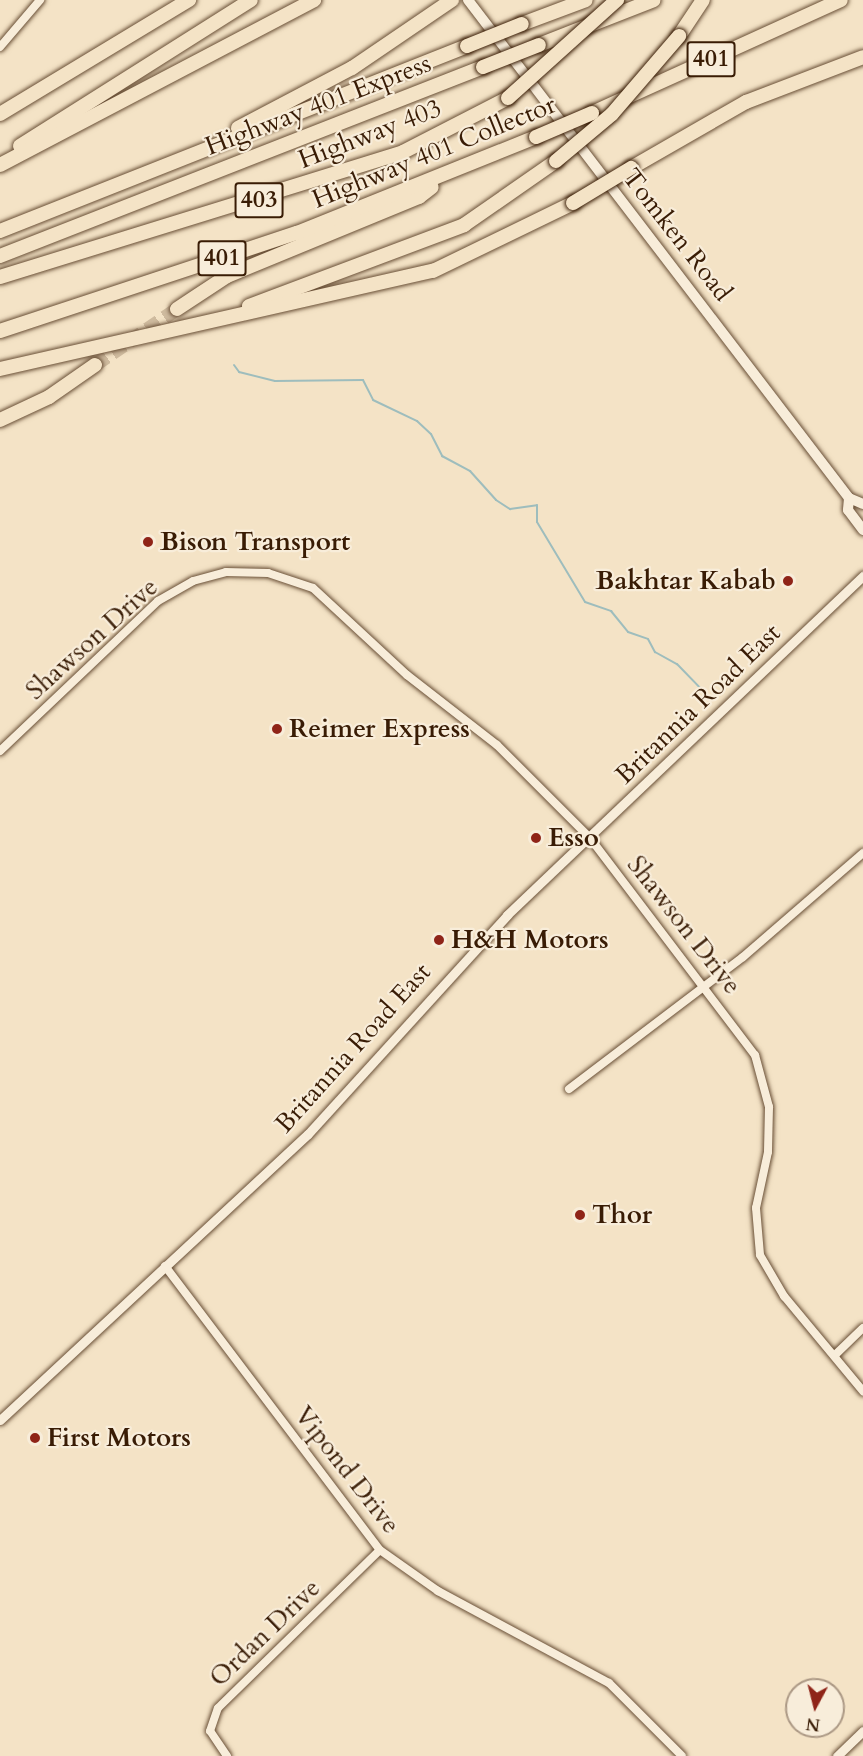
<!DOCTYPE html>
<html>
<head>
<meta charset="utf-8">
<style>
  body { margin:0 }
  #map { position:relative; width:863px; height:1756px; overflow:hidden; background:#f4e3c6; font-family:Cardo,serif }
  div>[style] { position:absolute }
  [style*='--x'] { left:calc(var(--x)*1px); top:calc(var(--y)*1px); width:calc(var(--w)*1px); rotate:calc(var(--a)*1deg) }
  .stream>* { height:2px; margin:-1px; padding:0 1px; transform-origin:1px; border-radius:1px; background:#9ebdbd }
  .motorway-tunnel>* { height:14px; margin-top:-7px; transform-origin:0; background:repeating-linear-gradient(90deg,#cfbb9f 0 14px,transparent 0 21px) }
  .roads { filter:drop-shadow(0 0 2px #684e35) drop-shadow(0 0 2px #684e35) }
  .minor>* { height:8px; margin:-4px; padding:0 4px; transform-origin:4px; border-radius:4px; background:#f8edda }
  .tertiary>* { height:9px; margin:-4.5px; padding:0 4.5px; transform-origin:4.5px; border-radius:4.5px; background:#f8edda }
  .secondary>* { height:10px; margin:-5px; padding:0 5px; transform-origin:5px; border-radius:5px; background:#f8edda }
  .motorway>* { height:14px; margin:-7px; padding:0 7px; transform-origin:7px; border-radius:7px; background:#f4e3c6 }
  .bridges { filter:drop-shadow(0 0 2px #391c05) drop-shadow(0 0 2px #391c05) }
  .motorway-bridge>* { height:14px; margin:-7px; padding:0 7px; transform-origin:7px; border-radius:7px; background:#f4e3c6 }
  .dots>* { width:16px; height:16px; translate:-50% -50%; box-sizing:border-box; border:3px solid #f8edda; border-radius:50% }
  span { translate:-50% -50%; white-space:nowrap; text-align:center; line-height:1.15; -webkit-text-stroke:4.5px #f8edda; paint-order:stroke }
  .shield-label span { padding:2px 4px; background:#f8edda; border:2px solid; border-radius:4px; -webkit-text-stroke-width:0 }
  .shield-label { font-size:24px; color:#391c05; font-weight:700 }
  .street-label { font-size:26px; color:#391c05 }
  .poi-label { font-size:26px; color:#391c05; font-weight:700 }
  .left { translate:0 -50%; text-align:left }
  .right { translate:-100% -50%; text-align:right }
  .north { position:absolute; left:785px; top:1678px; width:60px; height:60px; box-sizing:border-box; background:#f8edda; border:2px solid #ac9985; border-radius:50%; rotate:187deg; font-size:16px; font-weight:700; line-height:24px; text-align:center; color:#391c05 }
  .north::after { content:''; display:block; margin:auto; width:21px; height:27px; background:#8f2418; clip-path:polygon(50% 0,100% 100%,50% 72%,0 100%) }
</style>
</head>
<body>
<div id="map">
  <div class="stream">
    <div style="--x:234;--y:365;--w:9;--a:54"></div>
    <div style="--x:239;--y:372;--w:37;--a:14"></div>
    <div style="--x:275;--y:381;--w:88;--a:-0.7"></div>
    <div style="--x:363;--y:380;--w:22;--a:63"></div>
    <div style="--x:373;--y:400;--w:49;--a:25.5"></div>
    <div style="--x:417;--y:421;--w:19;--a:43"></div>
    <div style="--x:431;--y:434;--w:25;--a:63"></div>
    <div style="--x:442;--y:456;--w:32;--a:28"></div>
    <div style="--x:470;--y:471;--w:39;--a:48"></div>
    <div style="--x:496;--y:500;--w:17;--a:33"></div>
    <div style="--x:510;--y:509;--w:27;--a:-8"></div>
    <div style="--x:537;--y:505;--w:17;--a:90"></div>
    <div style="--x:537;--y:522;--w:93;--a:59"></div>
    <div style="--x:585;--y:602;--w:28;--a:19"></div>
    <div style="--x:611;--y:611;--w:27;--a:51"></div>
    <div style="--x:628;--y:632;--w:21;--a:19"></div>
    <div style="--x:648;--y:639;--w:15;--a:62"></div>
    <div style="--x:655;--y:652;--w:25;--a:29"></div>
    <div style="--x:677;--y:664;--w:43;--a:45.9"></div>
  </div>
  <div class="motorway-tunnel">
    <div style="--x:95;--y:365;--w:99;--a:-34.3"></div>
  </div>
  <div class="roads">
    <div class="minor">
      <div style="--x:0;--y:47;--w:62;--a:-49.6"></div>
      <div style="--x:0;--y:751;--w:218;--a:-43.5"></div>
      <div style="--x:158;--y:601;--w:40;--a:-29.7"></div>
      <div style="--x:193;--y:581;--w:34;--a:-15"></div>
      <div style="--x:226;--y:572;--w:42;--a:1.4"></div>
      <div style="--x:268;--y:573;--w:47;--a:18.4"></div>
      <div style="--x:313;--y:588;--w:128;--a:42.8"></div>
      <div style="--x:407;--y:675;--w:114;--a:37.9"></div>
      <div style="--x:497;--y:745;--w:132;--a:45"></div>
      <div style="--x:590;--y:838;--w:273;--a:52.8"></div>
      <div style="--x:755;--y:1055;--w:54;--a:74.9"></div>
      <div style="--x:769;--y:1107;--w:45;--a:91.3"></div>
      <div style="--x:768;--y:1152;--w:57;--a:102.1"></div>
      <div style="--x:756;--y:1208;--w:47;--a:85.1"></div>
      <div style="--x:760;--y:1255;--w:48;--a:59.7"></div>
      <div style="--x:784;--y:1296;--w:124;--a:50.3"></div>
      <div style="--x:569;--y:1089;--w:218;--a:-37.2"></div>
      <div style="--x:743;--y:957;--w:159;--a:-40.9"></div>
      <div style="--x:165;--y:1266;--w:356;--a:52.9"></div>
      <div style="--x:380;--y:1550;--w:71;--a:35.3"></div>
      <div style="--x:438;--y:1591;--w:194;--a:28.3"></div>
      <div style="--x:609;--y:1683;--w:103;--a:45"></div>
      <div style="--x:835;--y:1355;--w:39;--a:-44"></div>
      <div style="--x:227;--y:1756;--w:30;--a:-124"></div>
      <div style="--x:210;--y:1731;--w:24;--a:-71"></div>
      <div style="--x:218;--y:1708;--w:226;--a:-44.3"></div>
    </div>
    <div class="tertiary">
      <div style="--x:0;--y:1420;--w:420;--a:-42.9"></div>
      <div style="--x:308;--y:1134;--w:296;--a:-47.7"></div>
      <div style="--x:507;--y:915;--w:492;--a:-43.6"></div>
      <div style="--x:837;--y:1756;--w:36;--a:-44"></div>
    </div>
    <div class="secondary">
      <div style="--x:468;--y:0;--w:627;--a:52.58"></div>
      <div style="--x:849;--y:498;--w:15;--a:23"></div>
      <div style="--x:849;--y:498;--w:12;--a:95"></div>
      <div style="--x:848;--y:510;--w:25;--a:53"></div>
    </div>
    <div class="motorway">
      <div style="--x:522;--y:24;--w:68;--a:-20.6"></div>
      <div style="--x:679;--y:36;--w:43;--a:-56.3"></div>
      <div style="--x:539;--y:45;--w:123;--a:-21.4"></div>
      <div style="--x:592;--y:113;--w:273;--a:-24.4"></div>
      <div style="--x:0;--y:114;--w:221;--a:-31.1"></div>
      <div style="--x:238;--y:128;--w:129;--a:-27.8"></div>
      <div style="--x:352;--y:68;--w:121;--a:-34.2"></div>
      <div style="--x:20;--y:146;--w:273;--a:-32.3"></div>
      <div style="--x:0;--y:165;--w:355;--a:-27.7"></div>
      <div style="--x:631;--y:168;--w:133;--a:-29.9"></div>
      <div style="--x:746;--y:102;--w:125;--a:-21"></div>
      <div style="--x:0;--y:231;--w:502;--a:-21.61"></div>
      <div style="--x:0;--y:256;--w:519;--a:-21.37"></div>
      <div style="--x:0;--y:277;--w:422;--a:-17.2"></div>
      <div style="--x:403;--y:152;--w:118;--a:-27.2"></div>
      <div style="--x:249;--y:306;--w:230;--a:-20.6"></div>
      <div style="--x:464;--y:225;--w:112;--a:-34.8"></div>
      <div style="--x:177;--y:309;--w:60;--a:-33.4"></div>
      <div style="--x:227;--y:276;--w:208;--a:-22.4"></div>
      <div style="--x:419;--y:197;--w:16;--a:-38"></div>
      <div style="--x:0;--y:331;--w:313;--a:-18.3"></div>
      <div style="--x:297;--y:233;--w:258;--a:-21.9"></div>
      <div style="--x:0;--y:369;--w:444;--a:-12.8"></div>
      <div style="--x:433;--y:271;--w:156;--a:-25.9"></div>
      <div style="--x:0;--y:420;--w:54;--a:-25.1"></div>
      <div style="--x:49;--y:397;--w:56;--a:-34.8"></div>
    </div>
  </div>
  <div class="bridges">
    <div class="motorway-bridge">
      <div style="--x:467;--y:46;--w:59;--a:-21.8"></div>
      <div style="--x:483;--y:67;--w:60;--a:-21.4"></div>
      <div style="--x:508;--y:98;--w:147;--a:-42"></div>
      <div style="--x:536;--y:137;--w:61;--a:-23.2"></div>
      <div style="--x:556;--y:161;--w:73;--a:-40"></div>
      <div style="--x:612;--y:114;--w:103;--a:-49.3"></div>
      <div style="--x:573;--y:203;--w:68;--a:-31.1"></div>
    </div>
  </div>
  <div class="dots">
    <div style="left:148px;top:542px;background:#8f2418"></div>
    <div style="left:788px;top:581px;background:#8f2418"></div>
    <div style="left:277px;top:729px;background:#8f2418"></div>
    <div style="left:536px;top:838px;background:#8f2418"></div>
    <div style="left:439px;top:940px;background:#8f2418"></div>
    <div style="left:580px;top:1215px;background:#8f2418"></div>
    <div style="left:35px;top:1438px;background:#8f2418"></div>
  </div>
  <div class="shield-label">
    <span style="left:711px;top:59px">401</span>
    <span style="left:259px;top:200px">403</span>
    <span style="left:222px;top:258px">401</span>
  </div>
  <div class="street-label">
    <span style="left:318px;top:105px;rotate:-21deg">Highway 401 Express</span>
    <span style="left:370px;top:134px;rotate:-21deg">Highway 403</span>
    <span style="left:434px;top:152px;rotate:-22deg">Highway 401 Collector</span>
    <span style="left:677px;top:235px;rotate:52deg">Tomken Road</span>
    <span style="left:92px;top:639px;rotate:-42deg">Shawson Drive</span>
    <span style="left:698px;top:704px;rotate:-44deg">Britannia Road East</span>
    <span style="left:684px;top:925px;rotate:52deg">Shawson Drive</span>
    <span style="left:353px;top:1048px;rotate:-48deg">Britannia Road East</span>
    <span style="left:347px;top:1470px;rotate:52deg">Vipond Drive</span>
    <span style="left:265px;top:1633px;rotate:-44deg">Ordan Drive</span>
  </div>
  <div class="poi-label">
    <span class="left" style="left:160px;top:542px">Bison Transport</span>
    <span class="right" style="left:776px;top:581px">Bakhtar Kabab</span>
    <span class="left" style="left:289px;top:729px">Reimer Express</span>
    <span class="left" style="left:548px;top:838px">Esso</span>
    <span class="left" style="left:451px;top:940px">H&amp;H Motors</span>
    <span class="left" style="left:592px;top:1215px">Thor</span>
    <span class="left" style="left:47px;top:1438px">First Motors</span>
  </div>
  <div class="north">N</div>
</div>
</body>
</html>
